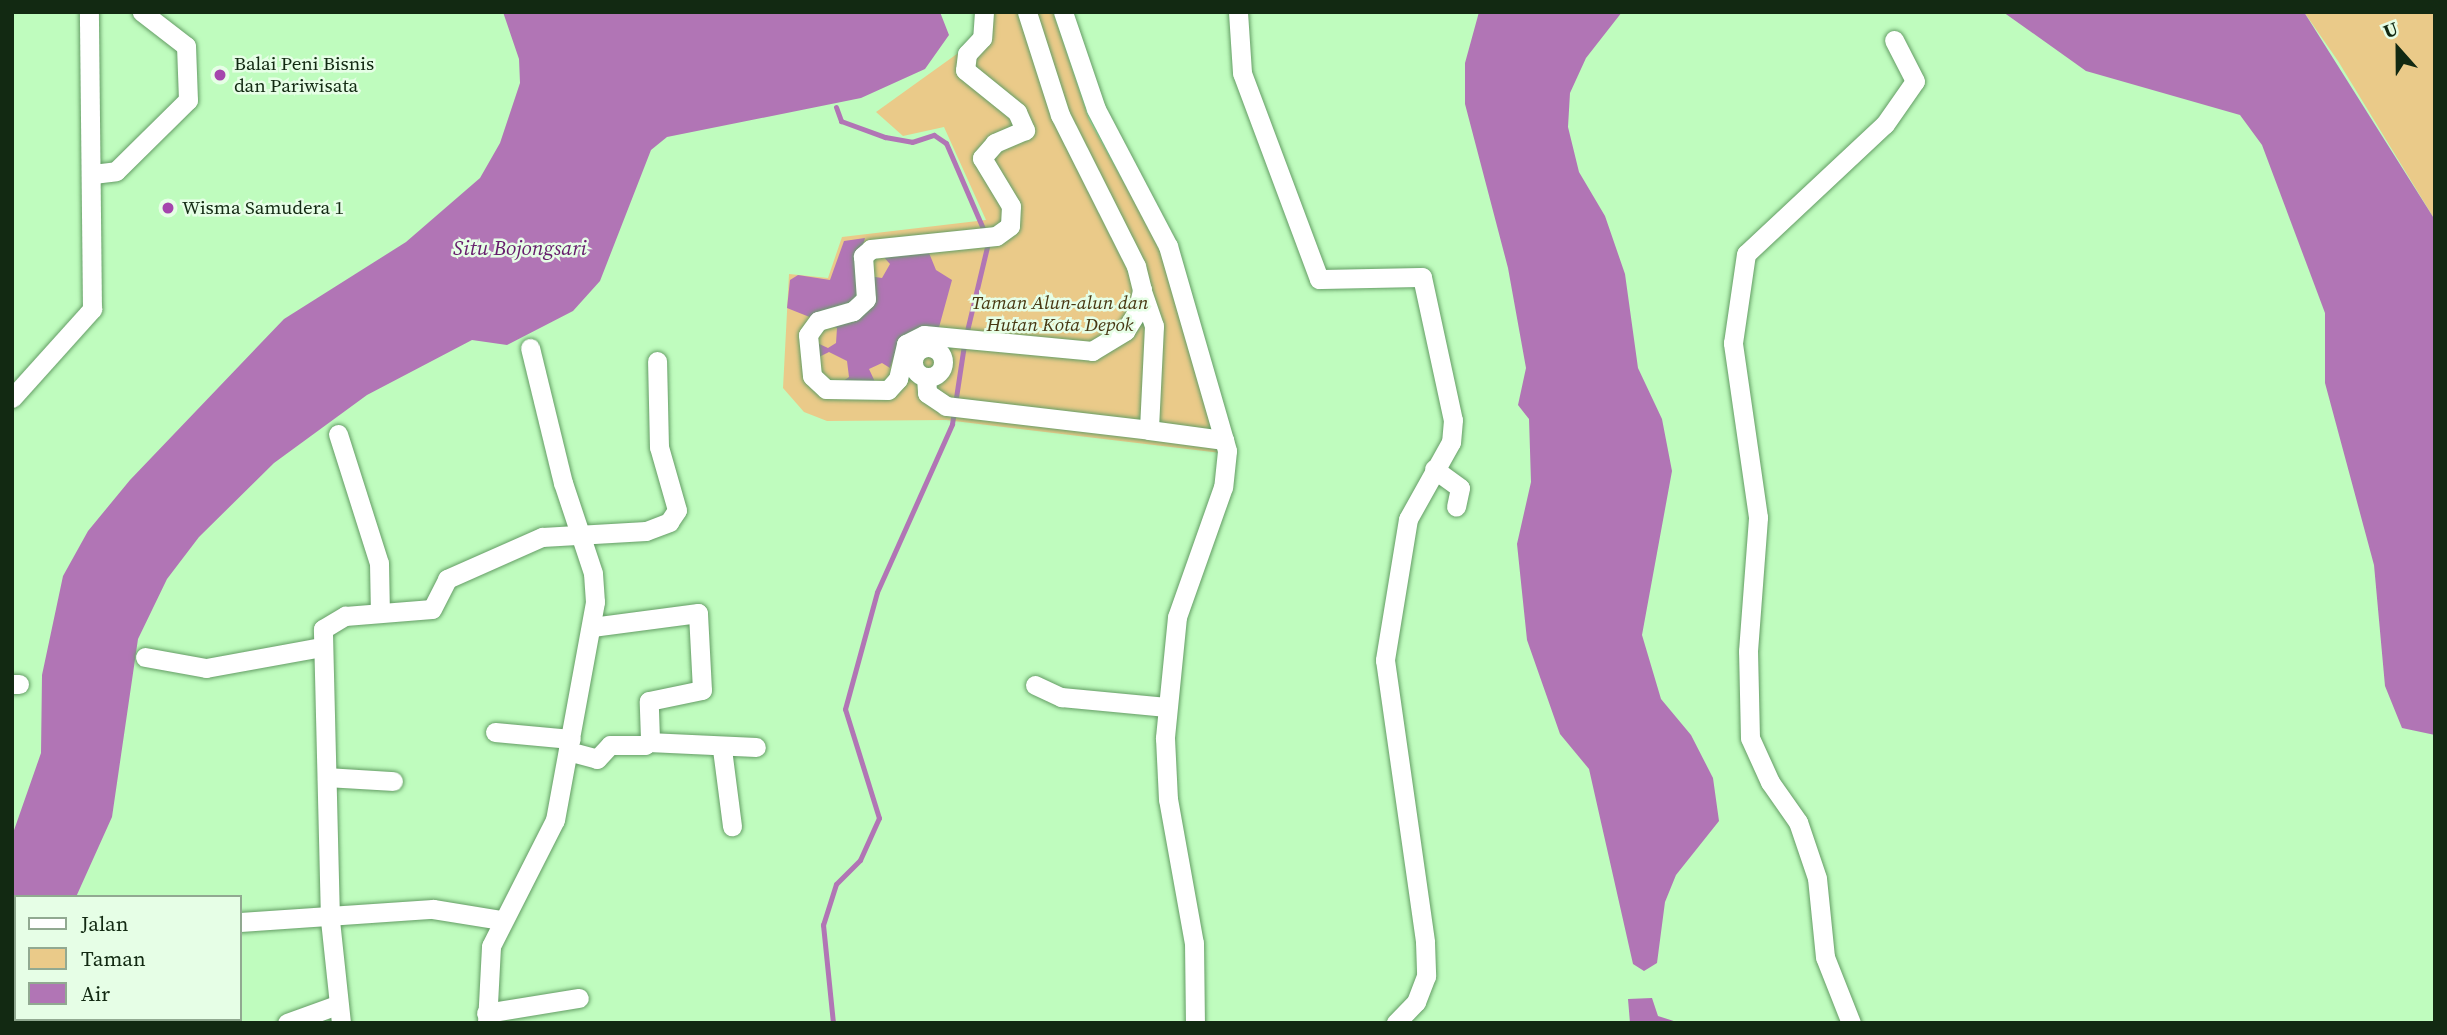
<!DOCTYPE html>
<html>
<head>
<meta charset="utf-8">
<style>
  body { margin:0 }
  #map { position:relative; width:2447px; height:1035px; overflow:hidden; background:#bffcbe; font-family:"Source Serif 4",serif }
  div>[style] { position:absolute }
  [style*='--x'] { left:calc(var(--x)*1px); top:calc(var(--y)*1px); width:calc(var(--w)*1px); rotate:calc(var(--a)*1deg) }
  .green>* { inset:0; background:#eaca89 }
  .water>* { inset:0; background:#b175b5 }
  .stream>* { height:5px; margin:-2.5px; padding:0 2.5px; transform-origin:2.5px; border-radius:2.5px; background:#b175b5 }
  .roads { filter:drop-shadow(0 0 2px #649d65) drop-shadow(0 0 2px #649d65) }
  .minor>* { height:19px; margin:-9.5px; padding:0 9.5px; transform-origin:9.5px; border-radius:9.5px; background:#fff }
  .minor>.ring { margin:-9.5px; padding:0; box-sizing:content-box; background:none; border:19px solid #fff; border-radius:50% }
  .dots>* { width:19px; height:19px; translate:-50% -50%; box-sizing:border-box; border:4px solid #e6fee6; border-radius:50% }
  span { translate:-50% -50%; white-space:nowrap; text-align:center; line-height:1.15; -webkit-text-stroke:5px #e6fee6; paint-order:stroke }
  .poi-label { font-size:19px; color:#122912 }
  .left { translate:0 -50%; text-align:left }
  .park-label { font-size:19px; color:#473712; font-style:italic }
  .water-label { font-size:21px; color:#651b6b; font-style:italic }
  .frame { position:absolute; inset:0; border:14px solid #122912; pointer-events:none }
  .legend { position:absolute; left:14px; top:895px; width:228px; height:126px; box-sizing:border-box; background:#e6fee6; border:2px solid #91a991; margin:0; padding:9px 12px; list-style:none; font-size:21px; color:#122912 }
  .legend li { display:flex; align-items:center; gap:14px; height:35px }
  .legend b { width:35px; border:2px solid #91a991 }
  .north { position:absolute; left:2363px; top:14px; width:70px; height:70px; -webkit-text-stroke:5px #e6fee6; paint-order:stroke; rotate:339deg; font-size:19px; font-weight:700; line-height:28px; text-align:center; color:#122912 }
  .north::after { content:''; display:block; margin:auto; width:24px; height:32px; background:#122912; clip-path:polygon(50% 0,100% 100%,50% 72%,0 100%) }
</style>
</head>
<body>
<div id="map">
  <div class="green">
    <div style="clip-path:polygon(977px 12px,1053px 12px,1089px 120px,1162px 251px,1221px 453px,946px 420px,827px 421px,804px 412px,783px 388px,789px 274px,828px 278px,842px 237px,986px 220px,944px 127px,903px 136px,876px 112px,961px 51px,977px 32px)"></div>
    <div style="clip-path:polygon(2304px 12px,2435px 12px,2435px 220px,2338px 61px)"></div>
  </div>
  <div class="water">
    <div style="clip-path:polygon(503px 12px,940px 12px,949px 35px,925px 69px,861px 98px,667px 137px,651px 150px,600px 281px,573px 311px,507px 345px,472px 340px,367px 395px,274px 463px,199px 537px,167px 579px,138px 639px,112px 817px,76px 897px,16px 897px,12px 1008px,12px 836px,41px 753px,42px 675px,63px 576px,88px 531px,130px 480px,284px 319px,406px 242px,480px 178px,500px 143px,520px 83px,519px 59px)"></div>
    <div style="clip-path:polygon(1479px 12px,1622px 12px,1586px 58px,1570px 93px,1568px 127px,1579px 172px,1605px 216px,1625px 274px,1638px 368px,1662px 419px,1672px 471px,1642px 635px,1661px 699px,1691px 735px,1713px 778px,1719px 821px,1676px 875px,1665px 902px,1657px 963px,1644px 971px,1633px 964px,1589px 769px,1560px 734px,1527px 640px,1517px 544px,1531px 482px,1529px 419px,1518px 405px,1526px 368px,1508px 268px,1465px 104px,1465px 63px)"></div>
    <div style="clip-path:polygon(2003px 12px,2304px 12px,2435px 220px,2435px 735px,2402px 728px,2385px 686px,2374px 565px,2325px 383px,2325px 313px,2262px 145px,2240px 115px,2086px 71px)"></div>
    <div style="clip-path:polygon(865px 238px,855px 274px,882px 278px,890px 264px,881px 254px,927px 248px,936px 270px,952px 280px,938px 331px,921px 327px,900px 338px,890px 368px,882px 363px,869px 369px,876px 384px,838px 385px,849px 377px,847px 361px,829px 352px,815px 359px,815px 342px,828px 348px,836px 343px,837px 328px,787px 308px,790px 280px,798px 275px,830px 280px,844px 241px)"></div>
    <div style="clip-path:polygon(1652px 998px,1658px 1016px,1680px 1023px,1630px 1023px,1628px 999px)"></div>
  </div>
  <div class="stream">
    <div style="--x:836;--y:107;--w:15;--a:70"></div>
    <div style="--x:841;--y:121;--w:47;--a:20"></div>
    <div style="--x:885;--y:137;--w:27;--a:10"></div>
    <div style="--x:912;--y:142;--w:23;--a:-18"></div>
    <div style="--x:934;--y:135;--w:14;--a:34"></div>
    <div style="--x:946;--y:143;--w:98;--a:66.6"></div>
    <div style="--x:966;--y:335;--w:95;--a:-76.6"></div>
    <div style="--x:833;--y:1023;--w:99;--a:-95.8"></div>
    <div style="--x:823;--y:925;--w:43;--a:-72.4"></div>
    <div style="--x:836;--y:884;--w:34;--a:-45"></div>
    <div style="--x:860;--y:860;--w:46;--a:-65.7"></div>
    <div style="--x:879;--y:818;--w:114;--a:-107.3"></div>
    <div style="--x:845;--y:709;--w:121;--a:-74.7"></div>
    <div style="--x:877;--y:592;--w:184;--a:-65.9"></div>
    <div style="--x:952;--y:424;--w:80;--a:-81.4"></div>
  </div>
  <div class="roads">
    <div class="minor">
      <div style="--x:984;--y:12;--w:26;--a:94"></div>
      <div style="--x:982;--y:38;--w:22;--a:133"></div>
      <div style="--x:967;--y:54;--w:16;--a:97"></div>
      <div style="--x:965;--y:70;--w:67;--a:38.9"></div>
      <div style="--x:1017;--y:112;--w:20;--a:66"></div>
      <div style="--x:1025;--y:130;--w:33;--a:157"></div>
      <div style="--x:995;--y:143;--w:20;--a:131"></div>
      <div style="--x:982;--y:158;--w:56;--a:58.9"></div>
      <div style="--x:1011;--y:206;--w:20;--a:93"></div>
      <div style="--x:1010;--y:226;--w:17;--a:144"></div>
      <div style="--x:996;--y:236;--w:126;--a:174.1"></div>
      <div style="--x:871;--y:249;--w:11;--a:139"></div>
      <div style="--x:863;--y:256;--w:43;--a:86"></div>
      <div style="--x:866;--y:299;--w:18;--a:137"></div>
      <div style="--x:853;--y:311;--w:36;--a:164"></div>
      <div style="--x:818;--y:321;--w:17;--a:126"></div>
      <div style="--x:808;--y:335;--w:41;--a:84.4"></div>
      <div style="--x:812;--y:376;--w:19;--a:43"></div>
      <div style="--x:826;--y:389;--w:62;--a:0.9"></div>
      <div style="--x:888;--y:390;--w:15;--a:-48"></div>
      <div style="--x:898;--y:379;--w:36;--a:-77"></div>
      <div style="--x:906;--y:344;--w:20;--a:-27"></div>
      <div style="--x:924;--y:335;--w:169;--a:5.4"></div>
      <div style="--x:1092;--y:351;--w:39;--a:-31"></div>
      <div style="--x:1125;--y:331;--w:22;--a:-58"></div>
      <div style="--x:1137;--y:312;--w:23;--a:-77"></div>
      <div style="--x:1142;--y:290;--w:25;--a:-104"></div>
      <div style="--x:1136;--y:266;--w:169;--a:-116.7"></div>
      <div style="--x:1060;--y:115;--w:108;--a:-107.8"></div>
      <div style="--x:1063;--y:12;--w:102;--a:71.2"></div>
      <div style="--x:1096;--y:109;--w:155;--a:62.3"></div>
      <div style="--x:1168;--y:246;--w:213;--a:73.9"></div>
      <div style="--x:1227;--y:451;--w:36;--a:96"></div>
      <div style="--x:1223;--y:487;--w:138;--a:109.5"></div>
      <div style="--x:1177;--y:617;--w:122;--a:95.7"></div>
      <div style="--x:1165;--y:738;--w:61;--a:87.2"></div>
      <div style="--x:1168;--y:799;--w:146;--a:79.8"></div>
      <div style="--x:1194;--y:943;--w:80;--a:89.3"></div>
      <div style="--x:1238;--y:12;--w:61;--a:86.2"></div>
      <div style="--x:1242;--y:73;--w:220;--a:69.5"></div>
      <div style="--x:1319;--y:279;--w:103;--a:-1.1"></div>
      <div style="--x:1422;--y:277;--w:146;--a:77.8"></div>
      <div style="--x:1453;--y:420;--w:22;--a:95"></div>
      <div style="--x:1451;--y:442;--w:88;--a:119.2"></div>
      <div style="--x:1408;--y:519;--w:143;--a:99.3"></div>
      <div style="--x:1385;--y:660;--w:285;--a:81.9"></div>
      <div style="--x:1425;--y:942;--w:34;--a:88"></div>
      <div style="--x:1426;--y:976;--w:28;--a:111"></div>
      <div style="--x:1416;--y:1002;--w:29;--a:134"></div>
      <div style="--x:93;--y:174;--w:23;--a:-7"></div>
      <div style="--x:116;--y:171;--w:101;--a:-44.6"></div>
      <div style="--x:188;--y:100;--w:54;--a:-92.1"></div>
      <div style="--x:186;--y:46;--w:56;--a:-142.3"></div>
      <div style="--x:1142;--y:291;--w:37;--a:71"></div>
      <div style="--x:1154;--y:326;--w:104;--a:92.8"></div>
      <div style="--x:1149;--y:430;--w:76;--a:7.6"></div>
      <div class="ring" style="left:913px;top:347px;width:11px;height:11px"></div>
      <div style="--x:926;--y:377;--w:16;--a:86"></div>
      <div style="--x:927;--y:393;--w:23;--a:34"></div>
      <div style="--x:946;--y:406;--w:204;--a:6.7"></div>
      <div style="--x:12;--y:398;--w:120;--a:-48"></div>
      <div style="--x:92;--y:309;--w:297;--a:-90.6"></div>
      <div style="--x:338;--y:434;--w:135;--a:72.4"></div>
      <div style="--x:379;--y:563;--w:50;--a:88.9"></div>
      <div style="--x:1434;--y:469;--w:32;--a:36"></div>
      <div style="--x:1460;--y:488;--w:19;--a:102"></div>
      <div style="--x:145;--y:657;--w:62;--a:10.2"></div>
      <div style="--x:206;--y:668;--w:118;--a:-10.3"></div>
      <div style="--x:12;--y:684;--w:7;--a:0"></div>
      <div style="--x:1035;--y:685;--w:29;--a:25"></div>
      <div style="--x:1061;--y:697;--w:106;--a:5.4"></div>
      <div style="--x:495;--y:732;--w:76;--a:5.3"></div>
      <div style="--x:648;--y:742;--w:108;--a:2.7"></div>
      <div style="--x:722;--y:749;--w:78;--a:82.6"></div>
      <div style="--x:568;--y:751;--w:30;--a:15"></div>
      <div style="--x:597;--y:759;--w:19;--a:-47"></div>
      <div style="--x:610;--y:745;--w:35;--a:0"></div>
      <div style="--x:645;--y:745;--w:8;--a:-50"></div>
      <div style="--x:650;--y:739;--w:38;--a:-92"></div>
      <div style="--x:649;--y:701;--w:54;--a:-11.7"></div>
      <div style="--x:702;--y:690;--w:77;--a:-93"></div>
      <div style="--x:698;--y:613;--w:107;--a:172.5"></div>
      <div style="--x:327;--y:777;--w:66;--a:3.5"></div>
      <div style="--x:240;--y:922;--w:193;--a:-3.9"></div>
      <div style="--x:433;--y:909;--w:68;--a:9.3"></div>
      <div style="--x:486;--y:1013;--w:94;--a:-9.2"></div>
      <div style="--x:287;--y:1023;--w:53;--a:-19.8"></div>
      <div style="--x:341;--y:1023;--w:104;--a:-96.1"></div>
      <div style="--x:330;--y:920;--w:291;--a:-91.4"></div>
      <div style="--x:323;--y:629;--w:26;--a:-31"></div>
      <div style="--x:345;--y:616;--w:87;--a:-4.6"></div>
      <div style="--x:432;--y:609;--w:34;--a:-63"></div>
      <div style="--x:447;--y:579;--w:104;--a:-23.9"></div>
      <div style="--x:542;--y:537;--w:104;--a:-3.3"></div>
      <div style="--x:646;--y:531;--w:25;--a:-21"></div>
      <div style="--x:669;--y:522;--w:14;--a:-56"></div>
      <div style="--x:677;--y:510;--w:66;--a:-105.9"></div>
      <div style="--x:659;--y:447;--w:86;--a:-91.3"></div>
      <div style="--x:487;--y:1023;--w:77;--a:-87"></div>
      <div style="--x:491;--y:946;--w:141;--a:-63.1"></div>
      <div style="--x:555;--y:820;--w:222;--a:-79.6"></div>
      <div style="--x:595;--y:602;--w:29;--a:-94"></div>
      <div style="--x:593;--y:573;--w:95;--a:-108.4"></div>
      <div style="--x:563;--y:483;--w:139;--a:-103.7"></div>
      <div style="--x:1851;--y:1023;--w:71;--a:-111.5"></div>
      <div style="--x:1825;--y:957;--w:79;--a:-95.8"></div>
      <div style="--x:1817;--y:878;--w:59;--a:-108.7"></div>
      <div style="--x:1798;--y:822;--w:49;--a:-125"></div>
      <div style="--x:1770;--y:782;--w:48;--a:-114.4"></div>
      <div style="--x:1750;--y:738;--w:87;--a:-91.3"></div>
      <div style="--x:1748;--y:651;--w:134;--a:-85.7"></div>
      <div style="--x:1758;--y:517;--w:176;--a:-98.2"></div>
      <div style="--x:1733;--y:343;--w:90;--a:-81.7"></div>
      <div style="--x:1746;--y:254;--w:190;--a:-43.1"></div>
      <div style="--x:1885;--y:124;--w:52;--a:-55.1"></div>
      <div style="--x:1915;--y:81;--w:46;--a:-117.1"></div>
    </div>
  </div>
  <div class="dots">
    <div style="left:220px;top:75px;background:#a545ad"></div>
    <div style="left:168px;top:208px;background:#a545ad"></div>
  </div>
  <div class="poi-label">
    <span class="left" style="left:234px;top:75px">Balai Peni Bisnis<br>dan Pariwisata</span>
    <span class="left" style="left:182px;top:208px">Wisma Samudera 1</span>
  </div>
  <div class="park-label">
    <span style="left:1060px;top:314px">Taman Alun-alun dan<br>Hutan Kota Depok</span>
  </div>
  <div class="water-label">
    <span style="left:520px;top:248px">Situ Bojongsari</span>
  </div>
  <div class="frame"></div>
  <ul class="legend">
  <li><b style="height:9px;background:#fff"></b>Jalan</li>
  <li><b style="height:19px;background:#eaca89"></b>Taman</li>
  <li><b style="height:19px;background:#b175b5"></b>Air</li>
  </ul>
  <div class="north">U</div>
</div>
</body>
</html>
